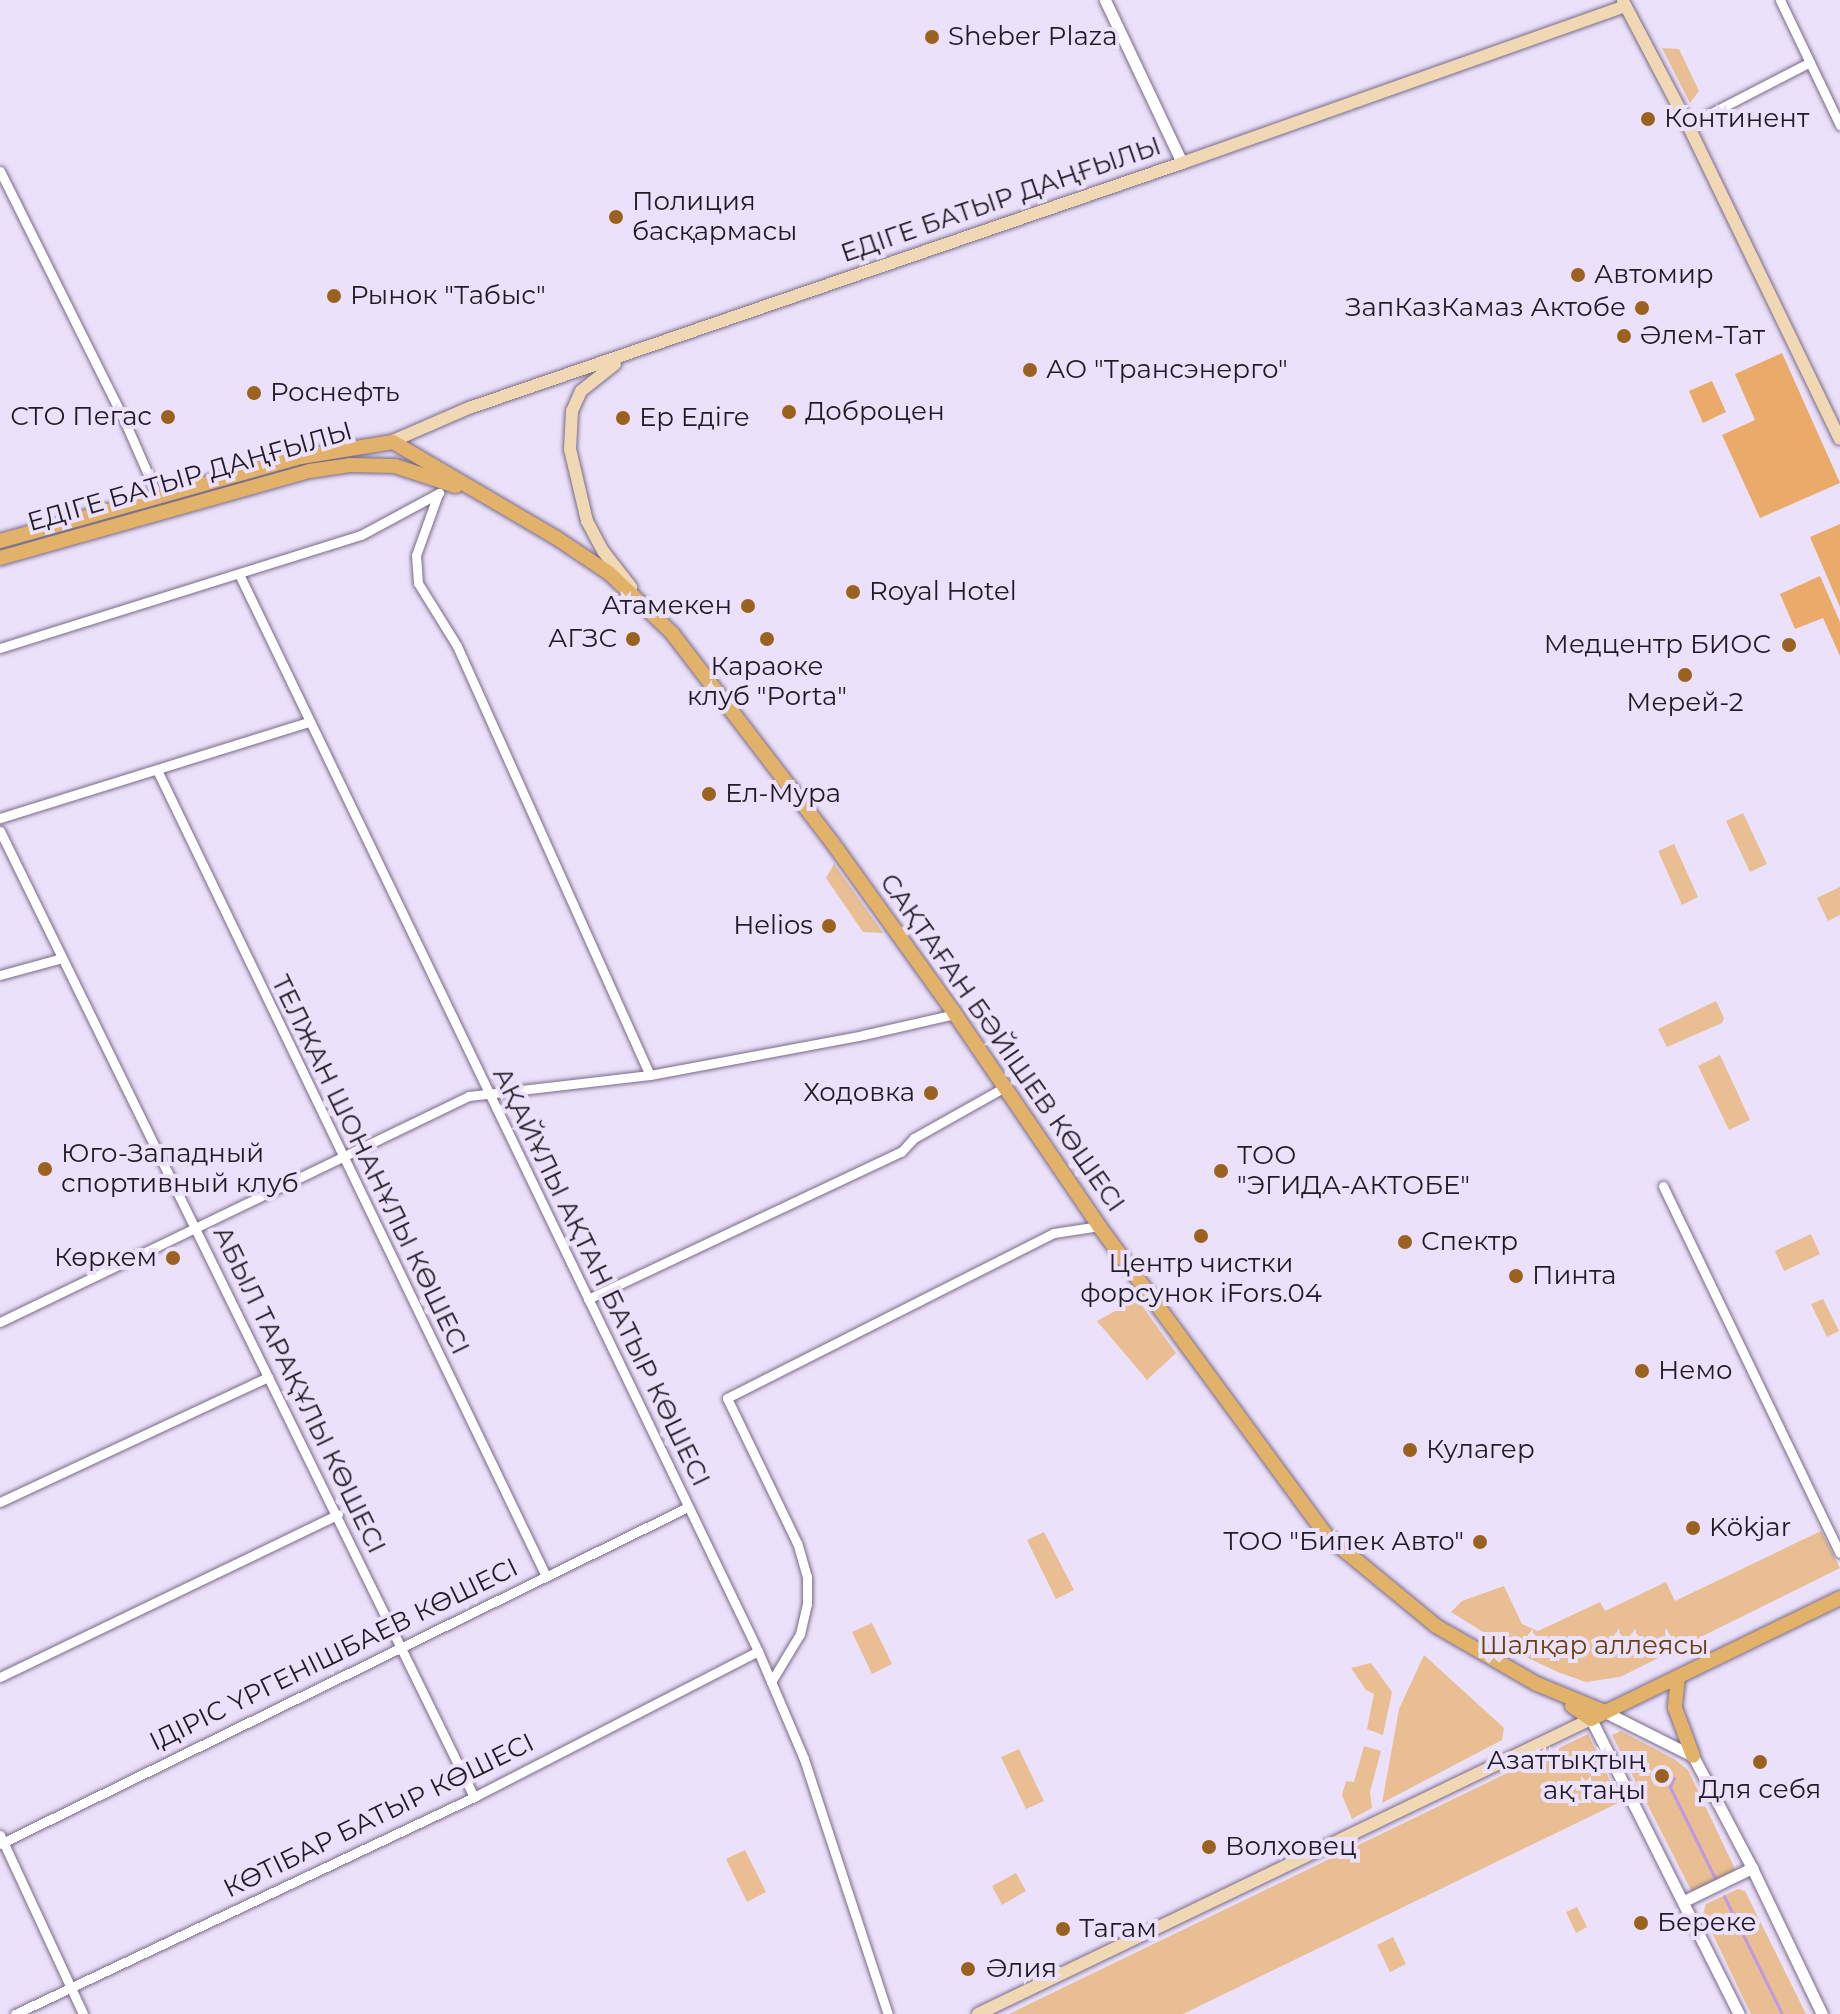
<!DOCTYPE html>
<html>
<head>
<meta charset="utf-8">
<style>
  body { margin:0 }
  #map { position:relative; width:1840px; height:2014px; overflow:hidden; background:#ece1fa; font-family:Montserrat,sans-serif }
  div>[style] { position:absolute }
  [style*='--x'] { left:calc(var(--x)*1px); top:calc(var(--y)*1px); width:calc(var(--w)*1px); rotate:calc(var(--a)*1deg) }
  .green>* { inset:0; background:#e9be93 }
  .forest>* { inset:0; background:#eaaa69 }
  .stream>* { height:3px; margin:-1.5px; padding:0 1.5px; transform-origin:1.5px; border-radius:1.5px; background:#bd9ae5 }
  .roads { filter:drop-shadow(0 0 2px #786b88) drop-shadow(0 0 2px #786b88) }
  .minor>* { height:9px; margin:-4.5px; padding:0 4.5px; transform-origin:4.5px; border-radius:4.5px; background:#fff }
  .tertiary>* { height:11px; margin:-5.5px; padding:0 5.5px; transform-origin:5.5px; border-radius:5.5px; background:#fff }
  .secondary>* { height:12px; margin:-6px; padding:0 6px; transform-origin:6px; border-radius:6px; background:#f1d8b4 }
  .primary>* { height:14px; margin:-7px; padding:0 7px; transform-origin:7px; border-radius:7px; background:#e2b16a }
  .dots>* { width:22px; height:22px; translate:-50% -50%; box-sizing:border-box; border:4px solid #ece1fa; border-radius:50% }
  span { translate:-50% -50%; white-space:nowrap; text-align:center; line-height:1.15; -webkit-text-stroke:8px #ece1fa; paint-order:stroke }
  .poi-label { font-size:26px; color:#201b26 }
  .left { translate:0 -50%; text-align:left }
  .right { translate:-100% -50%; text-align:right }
  .street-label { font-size:26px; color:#201b26 }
  .park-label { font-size:26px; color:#6a410e }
</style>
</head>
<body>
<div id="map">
  <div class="green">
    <div style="clip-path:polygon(1662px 48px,1679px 49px,1699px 91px,1690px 103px)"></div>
    <div style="clip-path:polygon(1743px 813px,1767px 864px,1750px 872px,1726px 821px)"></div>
    <div style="clip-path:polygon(1674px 844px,1698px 897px,1682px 905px,1658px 851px)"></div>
    <div style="clip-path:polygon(834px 864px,883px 933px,863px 932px,826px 878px)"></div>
    <div style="clip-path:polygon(1840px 887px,1840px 915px,1828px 921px,1817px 898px)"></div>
    <div style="clip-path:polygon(1716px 1001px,1724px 1018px,1722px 1023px,1667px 1047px,1658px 1029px)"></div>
    <div style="clip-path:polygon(1720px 1055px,1750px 1120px,1729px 1130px,1698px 1066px)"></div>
    <div style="clip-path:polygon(1811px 1234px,1820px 1254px,1784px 1271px,1775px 1251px)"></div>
    <div style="clip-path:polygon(1137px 1299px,1176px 1353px,1147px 1380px,1097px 1321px)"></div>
    <div style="clip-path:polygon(1823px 1299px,1839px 1331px,1827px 1337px,1811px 1304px)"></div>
    <div style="clip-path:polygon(1821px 1531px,1840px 1568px,1620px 1677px,1586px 1682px,1560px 1673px,1515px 1652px,1451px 1612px,1462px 1601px,1504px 1586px,1522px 1624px,1538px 1631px,1600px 1602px,1605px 1611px,1666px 1582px,1675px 1601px)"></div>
    <div style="clip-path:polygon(1044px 1532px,1074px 1590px,1056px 1599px,1027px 1540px)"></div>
    <div style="clip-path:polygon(872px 1623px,892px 1664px,872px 1674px,852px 1632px)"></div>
    <div style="clip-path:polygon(1424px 1655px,1504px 1728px,1502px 1740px,1382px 1803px,1399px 1709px)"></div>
    <div style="clip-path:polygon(1371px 1663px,1392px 1692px,1383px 1735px,1367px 1729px,1374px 1694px,1366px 1690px,1351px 1668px)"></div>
    <div style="clip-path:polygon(1621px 1731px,1674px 1759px,1688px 1770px,1736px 1871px,1692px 1892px,1612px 1735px)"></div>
    <div style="clip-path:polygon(1588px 1734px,1620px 1802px,1183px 2014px,1009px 2014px)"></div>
    <div style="clip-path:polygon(1364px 1746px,1381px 1751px,1370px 1792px,1372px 1808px,1352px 1819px,1342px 1795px,1346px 1781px,1354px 1782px)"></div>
    <div style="clip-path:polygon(1019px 1749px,1044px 1801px,1026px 1809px,1001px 1757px)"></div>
    <div style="clip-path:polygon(745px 1850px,766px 1892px,747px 1902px,726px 1859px)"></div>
    <div style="clip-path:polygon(1016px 1873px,1026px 1891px,1002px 1905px,992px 1886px)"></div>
    <div style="clip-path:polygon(1738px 1889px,1745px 1891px,1806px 2014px,1751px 2014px,1703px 1914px,1706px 1904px)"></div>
    <div style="clip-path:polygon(1577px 1907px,1587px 1927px,1576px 1933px,1566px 1912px)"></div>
    <div style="clip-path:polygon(1393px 1937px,1406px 1964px,1390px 1972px,1377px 1945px)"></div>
  </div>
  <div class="forest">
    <div style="clip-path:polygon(1782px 353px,1840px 483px,1760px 518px,1722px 435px,1755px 420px,1735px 374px)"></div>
    <div style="clip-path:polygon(1712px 381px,1726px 412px,1703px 423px,1689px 391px)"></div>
    <div style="clip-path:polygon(1840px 524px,1840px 607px,1810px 537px)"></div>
    <div style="clip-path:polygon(1820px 576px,1840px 622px,1840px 656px,1823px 618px,1795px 629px,1780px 594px)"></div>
  </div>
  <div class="stream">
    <div style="--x:1674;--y:1778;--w:10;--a:114"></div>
    <div style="--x:1670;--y:1787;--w:106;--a:63.7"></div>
    <div style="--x:1724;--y:1896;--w:131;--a:63.8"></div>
  </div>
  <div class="roads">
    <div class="minor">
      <div style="--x:1780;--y:0;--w:139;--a:64.4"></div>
      <div style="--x:1688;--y:125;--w:137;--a:-27.3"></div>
      <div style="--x:0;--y:171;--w:280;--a:63.5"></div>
      <div style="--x:125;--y:422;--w:82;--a:66.3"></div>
      <div style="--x:438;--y:494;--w:65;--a:109.8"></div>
      <div style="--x:416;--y:555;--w:28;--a:86"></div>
      <div style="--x:418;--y:583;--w:74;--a:58.2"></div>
      <div style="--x:457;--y:646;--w:470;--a:65.8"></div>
      <div style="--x:239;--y:574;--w:1196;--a:64.27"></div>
      <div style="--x:758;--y:1651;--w:117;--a:66.9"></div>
      <div style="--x:804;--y:1759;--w:268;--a:71.8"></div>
      <div style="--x:0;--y:648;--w:378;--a:-17.4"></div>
      <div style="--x:361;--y:535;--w:89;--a:-28.3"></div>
      <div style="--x:158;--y:772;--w:893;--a:64.24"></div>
      <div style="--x:0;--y:818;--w:323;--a:-17.3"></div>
      <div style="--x:0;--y:831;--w:1076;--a:63.86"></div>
      <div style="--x:0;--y:975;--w:64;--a:-15.3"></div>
      <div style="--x:1663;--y:1186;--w:407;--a:64.3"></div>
      <div style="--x:588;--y:1299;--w:346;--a:-25.2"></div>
      <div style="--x:901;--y:1152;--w:19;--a:-47"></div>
      <div style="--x:914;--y:1138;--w:104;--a:-29.3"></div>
      <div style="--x:0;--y:1322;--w:521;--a:-25.73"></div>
      <div style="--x:469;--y:1096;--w:182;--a:-6.6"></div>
      <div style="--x:650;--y:1075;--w:217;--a:-10.6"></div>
      <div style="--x:863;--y:1035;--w:94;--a:-12.9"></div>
      <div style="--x:0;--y:1502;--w:296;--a:-25"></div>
      <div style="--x:0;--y:1677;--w:375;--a:-25.7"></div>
      <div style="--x:771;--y:1682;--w:56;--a:-58.9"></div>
      <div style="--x:800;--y:1634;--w:31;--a:-77"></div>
      <div style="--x:807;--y:1604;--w:27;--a:-90"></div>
      <div style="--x:807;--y:1577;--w:35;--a:-106"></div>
      <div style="--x:797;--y:1543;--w:161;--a:-115.8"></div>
      <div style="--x:727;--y:1398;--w:366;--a:-26.8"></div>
      <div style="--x:1054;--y:1233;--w:46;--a:-8.8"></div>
      <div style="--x:0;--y:1835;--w:197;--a:65.1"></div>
      <div style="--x:0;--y:1844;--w:766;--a:-26.1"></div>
      <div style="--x:15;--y:2014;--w:508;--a:-25.3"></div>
      <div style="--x:474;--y:1797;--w:319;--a:-27.2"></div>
    </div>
    <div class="tertiary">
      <div style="--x:1105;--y:0;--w:180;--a:64.7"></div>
      <div style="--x:1605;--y:1712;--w:98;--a:26.6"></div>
      <div style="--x:1693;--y:1756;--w:127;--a:62.2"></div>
      <div style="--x:1752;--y:1868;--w:162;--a:64.4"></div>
      <div style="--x:1591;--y:1719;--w:330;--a:63.4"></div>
      <div style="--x:1684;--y:1901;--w:76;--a:-25.9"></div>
    </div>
    <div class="secondary">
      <div style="--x:1623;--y:1;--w:136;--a:62.3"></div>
      <div style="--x:1686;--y:121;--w:353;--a:64.2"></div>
      <div style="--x:615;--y:364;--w:43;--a:141.5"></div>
      <div style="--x:581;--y:391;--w:22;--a:114"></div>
      <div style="--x:572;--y:411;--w:38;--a:93"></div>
      <div style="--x:570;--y:449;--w:74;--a:76.7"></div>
      <div style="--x:587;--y:521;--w:34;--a:62"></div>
      <div style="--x:603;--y:551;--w:46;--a:52.1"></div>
      <div style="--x:388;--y:443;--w:88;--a:-23.4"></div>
      <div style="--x:469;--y:408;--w:754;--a:-18.96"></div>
      <div style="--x:1182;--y:163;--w:470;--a:-19.5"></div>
      <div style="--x:978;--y:2014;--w:680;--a:-25.7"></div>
    </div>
    <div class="primary">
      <div style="--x:0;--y:541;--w:313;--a:-15.6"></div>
      <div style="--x:301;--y:457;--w:93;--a:-9.3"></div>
      <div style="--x:393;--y:442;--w:188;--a:30.4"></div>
      <div style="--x:555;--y:537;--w:65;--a:33.7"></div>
      <div style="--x:609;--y:573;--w:87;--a:43.6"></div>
      <div style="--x:672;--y:633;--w:263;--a:52.6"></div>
      <div style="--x:832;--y:842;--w:211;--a:54.4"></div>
      <div style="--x:955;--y:1014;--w:256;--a:55.8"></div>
      <div style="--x:1099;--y:1226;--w:385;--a:53.7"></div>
      <div style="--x:1327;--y:1536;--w:141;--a:39.5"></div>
      <div style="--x:1436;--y:1626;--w:116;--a:29.9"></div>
      <div style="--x:1537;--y:1684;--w:74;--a:22.4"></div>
      <div style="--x:0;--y:558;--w:322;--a:-15.7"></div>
      <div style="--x:310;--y:471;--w:40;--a:-8.5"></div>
      <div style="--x:350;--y:465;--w:45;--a:1.3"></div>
      <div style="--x:395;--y:466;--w:64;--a:18.2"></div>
      <div style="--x:1678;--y:1677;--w:31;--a:96"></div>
      <div style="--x:1675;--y:1708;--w:51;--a:69.4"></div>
      <div style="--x:1572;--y:1706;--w:23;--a:34"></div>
      <div style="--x:1591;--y:1719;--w:277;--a:-25.9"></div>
    </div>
  </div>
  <div class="dots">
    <div style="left:932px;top:37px;background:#9b621f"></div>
    <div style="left:1648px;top:119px;background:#9b621f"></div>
    <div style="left:616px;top:217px;background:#9b621f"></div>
    <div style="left:1578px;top:275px;background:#9b621f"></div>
    <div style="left:334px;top:296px;background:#9b621f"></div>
    <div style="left:1642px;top:308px;background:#9b621f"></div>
    <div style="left:1624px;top:336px;background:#9b621f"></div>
    <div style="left:1030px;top:370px;background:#9b621f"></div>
    <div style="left:254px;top:393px;background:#9b621f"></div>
    <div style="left:789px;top:412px;background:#9b621f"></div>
    <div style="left:168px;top:417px;background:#9b621f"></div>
    <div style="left:623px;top:418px;background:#9b621f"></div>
    <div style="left:853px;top:592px;background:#9b621f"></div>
    <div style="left:748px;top:606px;background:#9b621f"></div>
    <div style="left:633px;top:639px;background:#9b621f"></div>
    <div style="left:767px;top:639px;background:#9b621f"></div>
    <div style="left:1789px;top:645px;background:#9b621f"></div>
    <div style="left:1685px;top:675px;background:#9b621f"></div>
    <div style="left:709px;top:794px;background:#9b621f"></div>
    <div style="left:829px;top:926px;background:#9b621f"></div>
    <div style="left:931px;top:1093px;background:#9b621f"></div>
    <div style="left:45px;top:1169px;background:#9b621f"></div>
    <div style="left:1221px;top:1171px;background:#9b621f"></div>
    <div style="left:1201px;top:1236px;background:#9b621f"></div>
    <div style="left:1405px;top:1242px;background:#9b621f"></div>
    <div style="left:173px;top:1258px;background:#9b621f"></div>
    <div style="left:1516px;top:1276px;background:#9b621f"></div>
    <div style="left:1642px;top:1371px;background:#9b621f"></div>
    <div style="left:1410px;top:1450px;background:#9b621f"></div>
    <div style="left:1693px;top:1528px;background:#9b621f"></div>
    <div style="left:1480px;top:1542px;background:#9b621f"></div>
    <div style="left:1760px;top:1762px;background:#9b621f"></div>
    <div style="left:1662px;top:1776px;background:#9b621f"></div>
    <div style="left:1209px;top:1847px;background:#9b621f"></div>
    <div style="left:1641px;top:1923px;background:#9b621f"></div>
    <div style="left:1063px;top:1929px;background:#9b621f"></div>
    <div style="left:968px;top:1969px;background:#9b621f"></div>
  </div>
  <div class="poi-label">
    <span class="left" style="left:948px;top:37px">Sheber Plaza</span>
    <span class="left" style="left:1664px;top:119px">Континент</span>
    <span class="left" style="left:632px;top:217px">Полиция<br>басқармасы</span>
    <span class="left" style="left:1594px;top:275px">Автомир</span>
    <span class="left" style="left:350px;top:296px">Рынок "Табыс"</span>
    <span class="right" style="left:1626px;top:308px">ЗапКазКамаз Актобе</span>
    <span class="left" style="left:1640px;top:336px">Әлем-Тат</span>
    <span class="left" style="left:1046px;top:370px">АО "Трансэнерго"</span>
    <span class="left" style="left:270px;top:393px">Роснефть</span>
    <span class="left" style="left:805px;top:412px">Доброцен</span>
    <span class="right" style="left:152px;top:417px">СТО Пегас</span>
    <span class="left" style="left:639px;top:418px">Ер Едіге</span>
    <span class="left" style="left:869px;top:592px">Royal Hotel</span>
    <span class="right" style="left:732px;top:606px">Атамекен</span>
    <span class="right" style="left:617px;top:639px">АГЗС</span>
    <span class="right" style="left:1771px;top:645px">Медцентр БИОС</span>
    <span style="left:767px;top:682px">Караоке<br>клуб "Porta"</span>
    <span style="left:1685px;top:703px">Мерей-2</span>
    <span class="left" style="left:725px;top:794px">Ел-Мура</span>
    <span class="right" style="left:813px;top:926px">Helios</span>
    <span class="right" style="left:915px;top:1093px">Ходовка</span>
    <span class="left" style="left:61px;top:1169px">Юго-Западный<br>спортивный клуб</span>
    <span class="left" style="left:1237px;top:1171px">ТОО<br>"ЭГИДА-АКТОБЕ"</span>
    <span class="left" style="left:1421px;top:1242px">Спектр</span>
    <span class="right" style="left:157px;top:1258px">Көркем</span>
    <span style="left:1201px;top:1279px">Центр чистки<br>форсунок iFors.04</span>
    <span class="left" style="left:1532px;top:1276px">Пинта</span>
    <span class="left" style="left:1658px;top:1371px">Немо</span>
    <span class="left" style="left:1426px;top:1450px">Кулагер</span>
    <span class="left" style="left:1709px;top:1528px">Kökjar</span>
    <span class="right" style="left:1464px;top:1542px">ТОО "Бипек Авто"</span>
    <span class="right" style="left:1646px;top:1776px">Азаттықтың<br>ақ таңы</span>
    <span style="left:1760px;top:1790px">Для себя</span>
    <span class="left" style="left:1225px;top:1847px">Волховец</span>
    <span class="left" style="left:1657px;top:1923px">Береке</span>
    <span class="left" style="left:1079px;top:1929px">Тагам</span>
    <span class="left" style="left:986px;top:1969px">Әлия</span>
  </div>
  <div class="street-label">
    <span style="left:1001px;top:200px;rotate:-19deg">ЕДІГЕ БАТЫР ДАҢҒЫЛЫ</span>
    <span style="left:190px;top:477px;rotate:-16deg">ЕДІГЕ БАТЫР ДАҢҒЫЛЫ</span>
    <span style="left:1002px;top:1043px;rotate:55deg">САҚТАҒАН БӘЙІШЕВ КӨШЕСІ</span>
    <span style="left:370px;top:1165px;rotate:64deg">ТЕЛЖАН ШОНАНҰЛЫ КӨШЕСІ</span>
    <span style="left:601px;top:1277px;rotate:64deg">АҚАЙҰЛЫ АҚТАН БАТЫР КӨШЕСІ</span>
    <span style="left:299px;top:1390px;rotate:64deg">АБЫЛ ТАРАҚҰЛЫ КӨШЕСІ</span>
    <span style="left:334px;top:1655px;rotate:-26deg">ІДІРІС ҮРГЕНІШБАЕВ КӨШЕСІ</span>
    <span style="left:379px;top:1816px;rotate:-26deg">КӨТІБАР БАТЫР КӨШЕСІ</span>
  </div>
  <div class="park-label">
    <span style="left:1594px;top:1646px">Шалқар аллеясы</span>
  </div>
</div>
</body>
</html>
